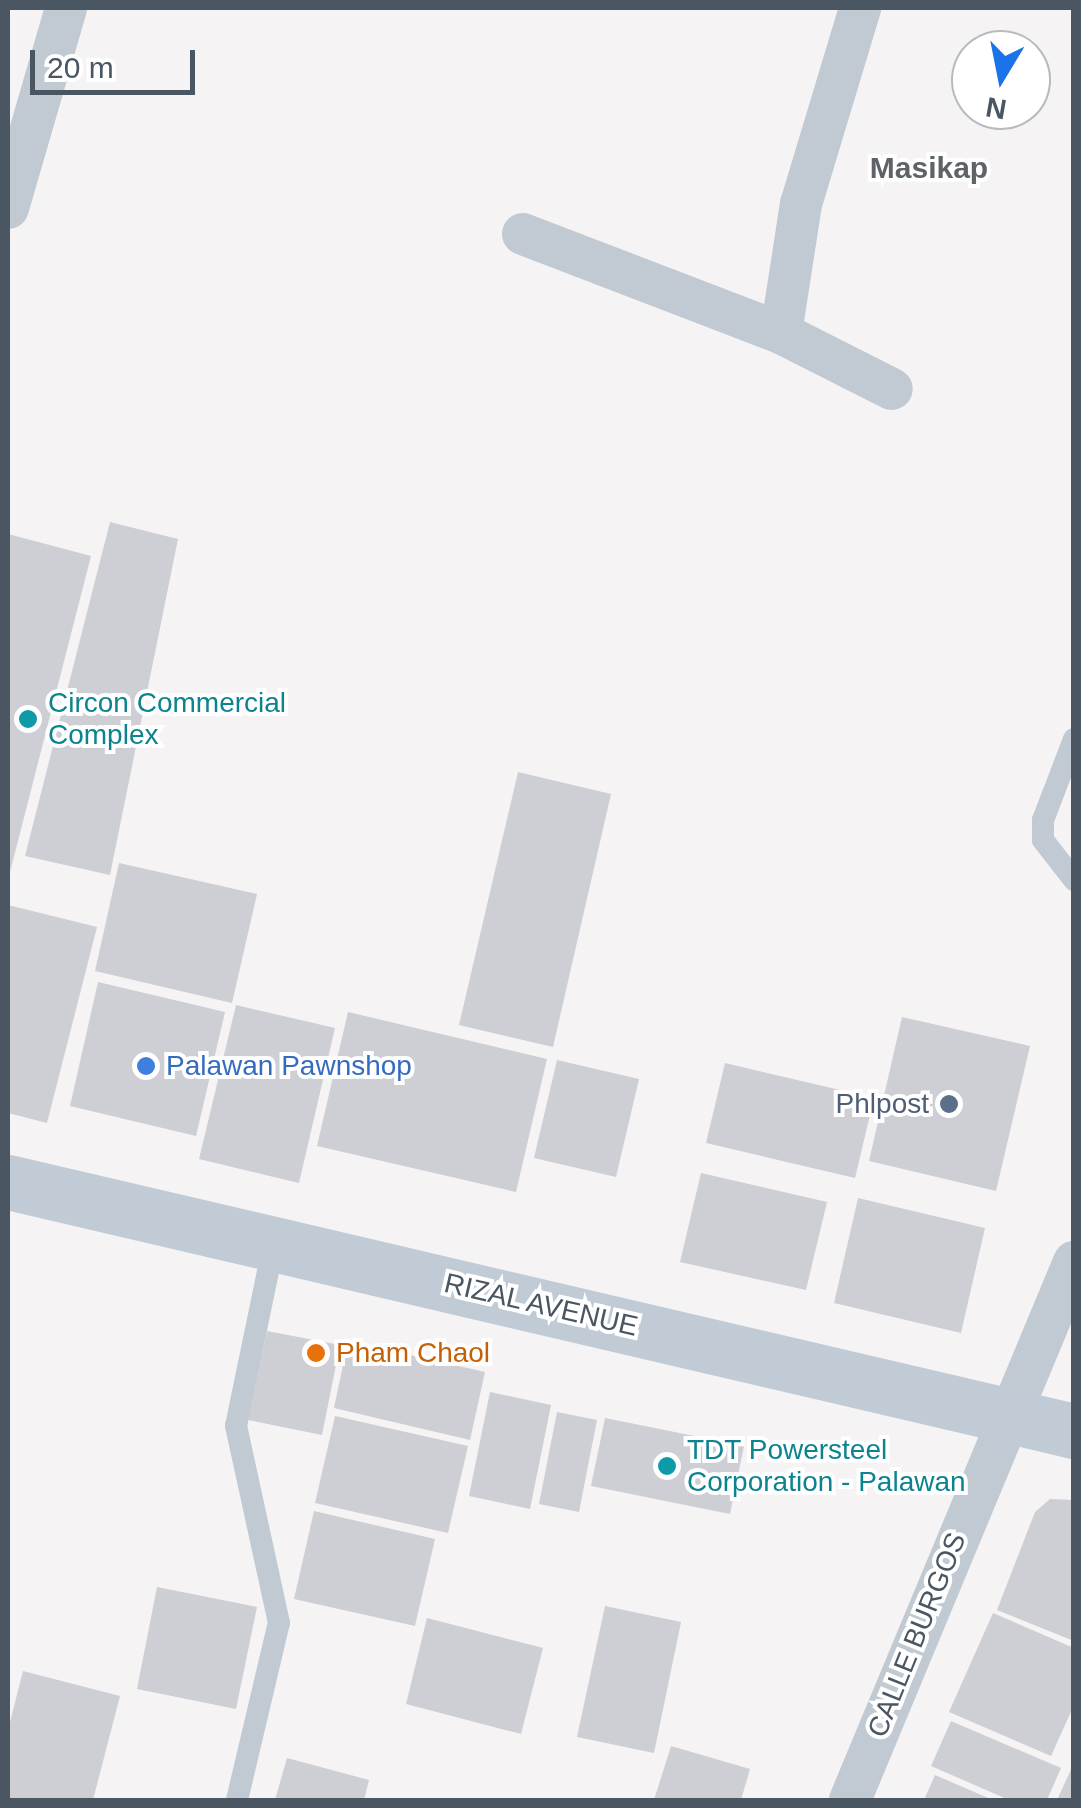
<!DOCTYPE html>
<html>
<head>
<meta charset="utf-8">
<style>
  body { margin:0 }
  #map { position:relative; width:1081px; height:1808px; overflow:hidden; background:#f5f3f3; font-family:Arial,sans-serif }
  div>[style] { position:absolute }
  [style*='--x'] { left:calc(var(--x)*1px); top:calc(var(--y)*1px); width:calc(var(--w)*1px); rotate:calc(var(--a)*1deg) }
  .building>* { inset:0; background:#cdcfd5 }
  .lane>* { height:22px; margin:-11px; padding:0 11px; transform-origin:11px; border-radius:11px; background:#c1cad2 }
  .street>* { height:42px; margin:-21px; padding:0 21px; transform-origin:21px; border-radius:21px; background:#c1cad2 }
  .secondary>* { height:55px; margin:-27.5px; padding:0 27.5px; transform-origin:27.5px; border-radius:27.5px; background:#c1cbd6 }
  .dots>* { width:28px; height:28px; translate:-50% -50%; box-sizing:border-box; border:5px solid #fff; border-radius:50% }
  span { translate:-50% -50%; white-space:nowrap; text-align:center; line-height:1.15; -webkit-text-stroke:8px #fff; paint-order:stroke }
  .culture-label { font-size:28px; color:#0d838f }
  .left { translate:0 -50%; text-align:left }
  .shop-label { font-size:28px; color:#366cbe }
  .service-label { font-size:28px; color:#4e5e75 }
  .right { translate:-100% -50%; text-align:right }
  .street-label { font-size:28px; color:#4a5661 }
  .food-label { font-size:28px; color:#c56008 }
  .neighbourhood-label { font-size:30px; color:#5f6368; font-weight:700 }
  .frame { position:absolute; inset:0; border:10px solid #4a5661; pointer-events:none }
  .north { position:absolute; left:951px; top:30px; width:100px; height:100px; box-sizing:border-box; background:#fff; border:2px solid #b7bbc0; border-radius:50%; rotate:190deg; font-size:28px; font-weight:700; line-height:40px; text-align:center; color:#4a5661 }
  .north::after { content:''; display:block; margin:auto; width:35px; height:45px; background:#1a73e8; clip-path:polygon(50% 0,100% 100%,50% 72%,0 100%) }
  .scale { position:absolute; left:30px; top:50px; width:165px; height:45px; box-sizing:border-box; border:5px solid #4a5661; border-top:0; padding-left:12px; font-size:30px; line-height:35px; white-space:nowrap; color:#4a5661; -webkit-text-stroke:8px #fff; paint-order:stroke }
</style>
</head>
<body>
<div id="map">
  <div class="building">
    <div style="clip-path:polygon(110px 522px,178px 539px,110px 875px,25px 856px)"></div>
    <div style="clip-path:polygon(8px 534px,91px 556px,9px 876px,8px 876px)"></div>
    <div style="clip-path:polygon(518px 772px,611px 794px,553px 1047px,459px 1025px)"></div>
    <div style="clip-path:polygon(119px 863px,257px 894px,232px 1003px,95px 971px)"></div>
    <div style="clip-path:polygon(8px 905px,97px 927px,47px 1123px,8px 1113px)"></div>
    <div style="clip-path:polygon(98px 982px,225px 1012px,196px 1136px,70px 1106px)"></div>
    <div style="clip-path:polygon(236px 1005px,335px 1028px,299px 1183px,199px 1159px)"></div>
    <div style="clip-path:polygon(348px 1012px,547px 1059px,516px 1192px,317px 1146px)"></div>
    <div style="clip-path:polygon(902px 1017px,1030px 1046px,996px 1191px,869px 1161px)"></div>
    <div style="clip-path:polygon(557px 1060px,639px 1079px,616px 1177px,534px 1158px)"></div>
    <div style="clip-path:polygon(725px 1063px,874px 1098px,855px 1178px,706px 1143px)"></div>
    <div style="clip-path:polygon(701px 1173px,827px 1202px,806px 1290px,680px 1262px)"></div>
    <div style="clip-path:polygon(858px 1198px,985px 1228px,961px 1333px,834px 1303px)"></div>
    <div style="clip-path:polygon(267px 1331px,340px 1345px,322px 1435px,248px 1420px)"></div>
    <div style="clip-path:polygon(348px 1341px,485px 1372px,470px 1440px,334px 1408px)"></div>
    <div style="clip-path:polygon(490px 1392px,551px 1405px,530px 1509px,469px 1496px)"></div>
    <div style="clip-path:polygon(557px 1412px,597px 1420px,579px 1512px,539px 1504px)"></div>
    <div style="clip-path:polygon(335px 1416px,468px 1446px,448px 1533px,315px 1503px)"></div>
    <div style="clip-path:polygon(605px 1418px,744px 1446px,730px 1514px,591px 1486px)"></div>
    <div style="clip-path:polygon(1050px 1499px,1074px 1500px,1074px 1641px,997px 1610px,1035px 1512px)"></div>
    <div style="clip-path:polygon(314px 1511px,435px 1539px,415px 1626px,294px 1599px)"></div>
    <div style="clip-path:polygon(157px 1587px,257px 1607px,236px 1709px,137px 1689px)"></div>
    <div style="clip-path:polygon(605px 1606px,681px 1622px,654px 1753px,577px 1737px)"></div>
    <div style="clip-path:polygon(993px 1613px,1074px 1648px,1074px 1705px,1051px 1756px,949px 1712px)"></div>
    <div style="clip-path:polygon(427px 1618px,543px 1648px,521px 1734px,406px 1704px)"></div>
    <div style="clip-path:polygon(23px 1671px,120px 1696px,93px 1800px,8px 1800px,8px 1730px)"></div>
    <div style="clip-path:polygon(951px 1721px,1061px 1768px,1047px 1800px,1009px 1800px,931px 1766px)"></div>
    <div style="clip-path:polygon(671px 1746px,750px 1769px,741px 1800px,654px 1800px)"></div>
    <div style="clip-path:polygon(287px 1758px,369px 1780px,364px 1800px,275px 1800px)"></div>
    <div style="clip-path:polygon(1074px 1763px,1074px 1800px,1057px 1800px)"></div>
    <div style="clip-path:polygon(935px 1775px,993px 1800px,924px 1800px)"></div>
  </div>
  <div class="lane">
    <div style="--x:1074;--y:739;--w:87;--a:110.9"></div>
    <div style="--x:1043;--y:820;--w:20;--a:90"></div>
    <div style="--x:1043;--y:840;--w:51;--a:52.2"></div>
    <div style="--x:237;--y:1800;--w:182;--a:-76.7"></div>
    <div style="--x:279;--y:1623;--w:202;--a:-102.3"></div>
    <div style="--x:236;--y:1426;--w:187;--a:-78.3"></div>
  </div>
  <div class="street">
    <div style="--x:8;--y:208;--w:208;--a:-73.8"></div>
    <div style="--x:523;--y:234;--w:276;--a:21"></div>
    <div style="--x:781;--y:333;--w:124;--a:26.8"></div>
    <div style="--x:781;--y:333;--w:131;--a:-81.2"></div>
    <div style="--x:801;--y:204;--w:205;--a:-73.2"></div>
    <div style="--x:850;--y:1800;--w:583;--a:-67.4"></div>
  </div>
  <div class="secondary">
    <div style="--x:8;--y:1182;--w:1095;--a:13.15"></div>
  </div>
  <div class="dots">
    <div style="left:28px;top:719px;background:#0f9aa8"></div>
    <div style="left:146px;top:1066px;background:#3f7fe0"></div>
    <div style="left:949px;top:1104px;background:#5c6f8a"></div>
    <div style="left:316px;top:1353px;background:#e8710a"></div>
    <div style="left:667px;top:1466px;background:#0f9aa8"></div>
  </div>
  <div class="culture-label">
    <span class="left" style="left:48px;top:719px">Circon Commercial<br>Complex</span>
    <span class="left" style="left:687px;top:1466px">TDT Powersteel<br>Corporation - Palawan</span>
  </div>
  <div class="shop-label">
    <span class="left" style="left:166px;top:1066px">Palawan Pawnshop</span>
  </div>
  <div class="service-label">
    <span class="right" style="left:929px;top:1104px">Phlpost</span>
  </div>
  <div class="street-label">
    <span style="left:541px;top:1305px;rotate:13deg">RIZAL AVENUE</span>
    <span style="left:917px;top:1635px;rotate:-68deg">CALLE BURGOS</span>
  </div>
  <div class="food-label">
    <span class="left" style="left:336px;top:1353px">Pham Chaol</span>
  </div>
  <div class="neighbourhood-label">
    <span style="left:929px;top:168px">Masikap</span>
  </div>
  <div class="frame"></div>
  <div class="north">N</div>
  <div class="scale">20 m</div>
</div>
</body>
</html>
